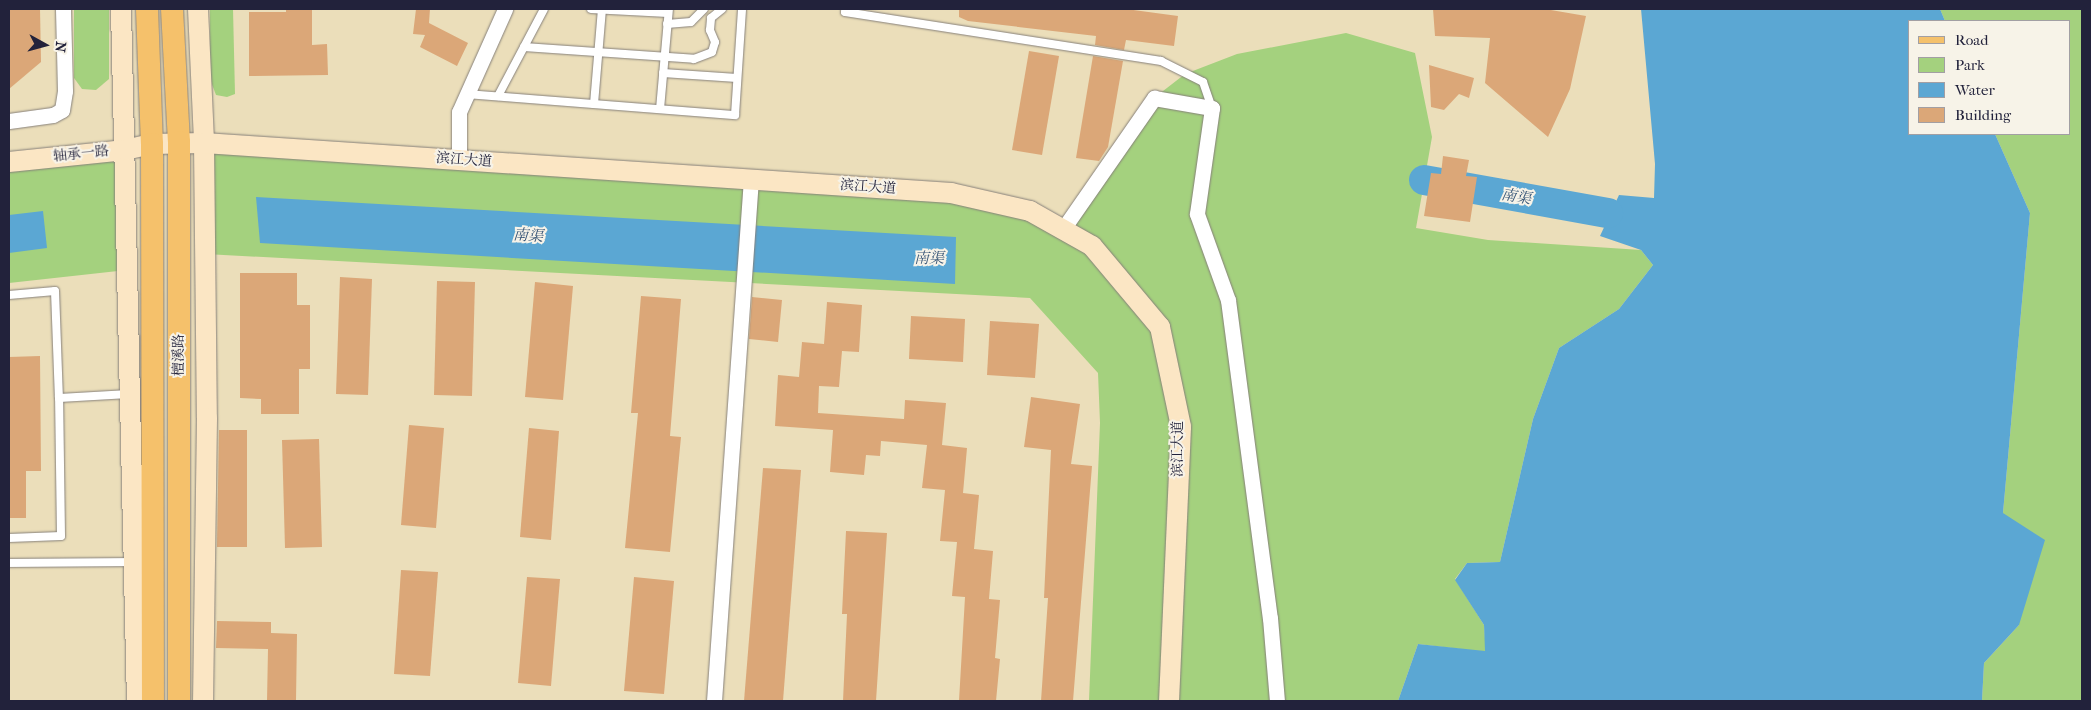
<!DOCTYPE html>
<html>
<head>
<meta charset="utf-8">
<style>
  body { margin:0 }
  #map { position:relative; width:2091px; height:710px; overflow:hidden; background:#ebdeba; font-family:"IM FELL French Canon","Noto Serif SC",serif }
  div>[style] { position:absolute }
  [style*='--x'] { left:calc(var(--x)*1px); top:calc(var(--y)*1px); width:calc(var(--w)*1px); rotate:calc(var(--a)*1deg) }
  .green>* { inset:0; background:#a4d17e }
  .water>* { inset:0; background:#5ba7d3 }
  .river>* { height:30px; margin:-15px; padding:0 15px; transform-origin:15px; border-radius:15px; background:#5ba7d3 }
  .building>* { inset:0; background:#dba778 }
  .roads { filter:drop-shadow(0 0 1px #86807a) drop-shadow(0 0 1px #86807a) }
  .lane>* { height:8px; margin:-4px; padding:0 4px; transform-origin:4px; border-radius:4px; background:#fff }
  .street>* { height:15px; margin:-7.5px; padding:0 7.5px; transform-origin:7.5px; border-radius:7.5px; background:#fff }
  .secondary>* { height:20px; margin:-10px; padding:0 10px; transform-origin:10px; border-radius:10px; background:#fbe6c4 }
  .primary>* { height:22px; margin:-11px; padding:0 11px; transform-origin:11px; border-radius:11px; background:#f5c16b }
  span { translate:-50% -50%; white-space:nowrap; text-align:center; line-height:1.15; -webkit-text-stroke:4px #f7f3e8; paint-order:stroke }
  .street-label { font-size:14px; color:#22223b }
  .water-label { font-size:15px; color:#395778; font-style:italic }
  .frame { position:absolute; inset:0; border:10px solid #22223b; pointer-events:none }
  .legend { position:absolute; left:1908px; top:20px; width:162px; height:115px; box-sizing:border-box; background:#f7f3e8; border:1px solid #a29fa3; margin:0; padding:6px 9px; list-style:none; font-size:15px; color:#22223b }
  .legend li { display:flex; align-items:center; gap:10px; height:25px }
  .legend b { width:25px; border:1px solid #a29fa3 }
  .north { position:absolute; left:20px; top:20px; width:50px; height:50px; -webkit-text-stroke:4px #f7f3e8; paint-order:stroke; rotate:97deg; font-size:14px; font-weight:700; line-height:20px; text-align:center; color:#22223b }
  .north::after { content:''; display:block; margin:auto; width:18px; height:22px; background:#22223b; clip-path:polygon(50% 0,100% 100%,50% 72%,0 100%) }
</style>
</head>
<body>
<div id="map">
  <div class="green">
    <div style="clip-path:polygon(74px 9px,109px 9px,109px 79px,96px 90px,82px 89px,74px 78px)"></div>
    <div style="clip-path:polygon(210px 9px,233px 9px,235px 94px,227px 97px,216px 95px,210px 79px)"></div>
    <div style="clip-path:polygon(1940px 9px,2082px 9px,2082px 701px,1982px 701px,1984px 663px,2019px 625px,2003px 513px,2030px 213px,1995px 134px,2070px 134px,2070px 21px,1945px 21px)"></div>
    <div style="clip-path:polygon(1346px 33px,1415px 53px,1432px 137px,1416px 228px,1488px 240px,1641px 250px,1653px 265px,1619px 309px,1559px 348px,1533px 419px,1500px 562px,1467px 563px,1455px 579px,1484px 625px,1486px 652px,1418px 644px,1398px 701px,1089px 701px,1100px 423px,1098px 373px,1030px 298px,205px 254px,204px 143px,951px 193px,1062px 229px,1154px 98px,1185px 74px,1237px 54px)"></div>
    <div style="clip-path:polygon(125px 150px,127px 270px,9px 283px,9px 162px)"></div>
  </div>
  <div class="water">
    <div style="clip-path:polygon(1641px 9px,1940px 9px,1945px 21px,1910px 21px,1910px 134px,1995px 134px,2030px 213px,2003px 513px,2045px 540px,2019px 625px,1984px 663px,1982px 701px,1398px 701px,1418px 644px,1485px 651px,1484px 625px,1455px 580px,1467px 563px,1500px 562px,1533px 419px,1559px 348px,1619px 309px,1653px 265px,1641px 250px,1600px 236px,1619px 195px,1654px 198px,1655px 164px)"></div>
    <div style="clip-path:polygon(256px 197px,956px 237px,955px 284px,260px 243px)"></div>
    <div style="clip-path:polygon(43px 211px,47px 248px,9px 253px,9px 215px)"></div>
  </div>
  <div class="river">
    <div style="--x:1424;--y:180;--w:187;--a:10.2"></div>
  </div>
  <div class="building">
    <div style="clip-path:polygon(9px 9px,40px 9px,41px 62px,9px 89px)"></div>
    <div style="clip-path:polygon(286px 9px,312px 9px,312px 45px,327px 44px,328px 75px,249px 76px,249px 12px,286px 12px)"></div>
    <div style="clip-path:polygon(416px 9px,430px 9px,429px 23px,468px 43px,457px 66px,420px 47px,425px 35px,413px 34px)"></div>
    <div style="clip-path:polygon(959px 9px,1126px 9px,1178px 16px,1174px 46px,1126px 40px,1124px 50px,1095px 45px,1096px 36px,968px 21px,959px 17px)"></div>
    <div style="clip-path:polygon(1433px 9px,1545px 9px,1586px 16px,1570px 89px,1548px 137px,1485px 83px,1490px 38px,1435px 36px)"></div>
    <div style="clip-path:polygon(1029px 51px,1059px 56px,1042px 155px,1012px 150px)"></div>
    <div style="clip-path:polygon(1093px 56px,1123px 61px,1108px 147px,1099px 161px,1076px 158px)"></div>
    <div style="clip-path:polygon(1429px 65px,1474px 78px,1469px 98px,1459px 94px,1444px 110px,1431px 107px)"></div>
    <div style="clip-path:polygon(1443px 156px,1469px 160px,1466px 176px,1477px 177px,1470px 222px,1424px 216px,1431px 173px,1441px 174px)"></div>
    <div style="clip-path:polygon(240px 273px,297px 273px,297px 305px,310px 305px,310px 369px,299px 369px,299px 414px,261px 414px,261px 399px,240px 398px)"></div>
    <div style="clip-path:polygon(340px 277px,372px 279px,368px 395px,336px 394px)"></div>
    <div style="clip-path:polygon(437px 281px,475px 282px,472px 396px,434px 395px)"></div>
    <div style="clip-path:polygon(535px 282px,573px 286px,563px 400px,525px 397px)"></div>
    <div style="clip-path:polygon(641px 296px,681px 299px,670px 436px,681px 437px,670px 552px,625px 548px,638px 413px,631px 413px)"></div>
    <div style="clip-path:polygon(752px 297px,782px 300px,778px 342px,749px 339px)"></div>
    <div style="clip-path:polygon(827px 302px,862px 305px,859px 352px,842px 351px,839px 387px,819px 386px,818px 413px,904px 419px,905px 400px,946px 403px,942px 445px,967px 448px,963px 493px,979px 495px,974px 549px,993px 551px,989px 599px,1000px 600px,995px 658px,1000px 659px,996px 701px,959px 701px,965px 597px,952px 596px,957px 542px,940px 541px,945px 490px,922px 488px,927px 445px,881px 441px,880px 456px,866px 455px,864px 475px,830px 472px,833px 430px,775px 426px,778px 375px,799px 377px,802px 342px,824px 344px)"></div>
    <div style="clip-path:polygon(911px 316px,965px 319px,963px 362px,909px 359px)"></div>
    <div style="clip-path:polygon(990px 321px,1039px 324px,1035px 378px,987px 375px)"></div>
    <div style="clip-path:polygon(40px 356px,41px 471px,26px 471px,26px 518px,9px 518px,9px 357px)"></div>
    <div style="clip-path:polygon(1031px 397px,1080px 404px,1071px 464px,1092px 466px,1073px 701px,1041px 701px,1048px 598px,1044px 598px,1051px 450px,1024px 447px)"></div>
    <div style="clip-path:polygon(409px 425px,444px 428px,436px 528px,401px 525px)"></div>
    <div style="clip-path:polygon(529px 428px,559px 431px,551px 540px,520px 537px)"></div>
    <div style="clip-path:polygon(219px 430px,247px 430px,247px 547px,217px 547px)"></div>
    <div style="clip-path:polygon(319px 439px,322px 547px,285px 548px,282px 440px)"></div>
    <div style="clip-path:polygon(763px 468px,801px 470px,783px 701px,744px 701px)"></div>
    <div style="clip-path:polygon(846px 531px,887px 533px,876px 701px,843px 701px,847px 614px,842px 614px)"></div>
    <div style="clip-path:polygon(401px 570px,438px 572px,430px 676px,394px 674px)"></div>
    <div style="clip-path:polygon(527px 577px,560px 579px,551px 686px,518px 683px)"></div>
    <div style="clip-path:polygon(634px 577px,674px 581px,664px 694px,624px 691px)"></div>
    <div style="clip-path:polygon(217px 621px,271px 622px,271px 633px,297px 634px,296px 701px,267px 701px,268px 649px,216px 648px)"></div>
  </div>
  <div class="roads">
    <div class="lane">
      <div style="--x:591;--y:9;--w:77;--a:3"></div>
      <div style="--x:846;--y:9;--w:3;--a:108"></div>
      <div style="--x:845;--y:12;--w:320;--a:8.8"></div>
      <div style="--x:1161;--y:61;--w:47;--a:26.6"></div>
      <div style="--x:1203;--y:82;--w:28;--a:71"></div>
      <div style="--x:667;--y:24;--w:24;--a:-5"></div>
      <div style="--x:691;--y:22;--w:18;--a:-45"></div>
      <div style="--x:524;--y:47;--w:170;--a:4"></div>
      <div style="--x:694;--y:59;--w:19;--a:-21"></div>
      <div style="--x:712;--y:52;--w:10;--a:-73"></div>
      <div style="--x:715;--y:42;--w:13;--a:-113"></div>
      <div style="--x:710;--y:30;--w:12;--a:-85"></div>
      <div style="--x:711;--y:18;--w:14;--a:-39"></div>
      <div style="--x:663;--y:73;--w:74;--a:3.9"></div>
      <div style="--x:467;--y:94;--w:269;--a:4.5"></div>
      <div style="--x:735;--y:115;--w:106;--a:-86.2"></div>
      <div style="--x:498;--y:96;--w:98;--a:-62.1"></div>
      <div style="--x:594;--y:104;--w:95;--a:-85.2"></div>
      <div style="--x:660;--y:109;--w:100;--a:-84.9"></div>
      <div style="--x:9;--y:295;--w:46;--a:-5"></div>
      <div style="--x:55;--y:291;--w:107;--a:87.9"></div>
      <div style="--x:9;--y:538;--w:52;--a:-2.2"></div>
      <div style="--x:61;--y:536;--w:138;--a:-90.8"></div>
      <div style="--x:59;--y:398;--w:70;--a:-3.3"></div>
      <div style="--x:9;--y:563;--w:124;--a:-0.5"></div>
    </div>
    <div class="street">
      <div style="--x:9;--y:121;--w:44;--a:-7.8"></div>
      <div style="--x:53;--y:115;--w:10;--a:-29"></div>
      <div style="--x:62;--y:110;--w:19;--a:-81"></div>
      <div style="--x:65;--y:91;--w:82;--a:-91.4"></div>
      <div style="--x:459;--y:160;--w:48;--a:-90"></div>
      <div style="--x:459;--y:112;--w:113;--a:-65.9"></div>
      <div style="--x:1063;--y:229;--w:160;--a:-55.2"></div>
      <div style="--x:1154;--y:98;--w:59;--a:9.8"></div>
      <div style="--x:1212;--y:108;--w:107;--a:98.1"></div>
      <div style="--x:1197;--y:214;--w:91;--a:70.2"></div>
      <div style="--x:1228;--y:300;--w:321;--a:82.5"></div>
      <div style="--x:1270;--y:618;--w:83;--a:85.2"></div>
      <div style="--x:714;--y:701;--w:523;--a:-85.95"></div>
    </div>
    <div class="secondary">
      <div style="--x:121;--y:9;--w:692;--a:88.68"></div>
      <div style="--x:198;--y:9;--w:134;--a:87.4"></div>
      <div style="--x:204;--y:143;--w:275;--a:89.4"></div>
      <div style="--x:207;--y:418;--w:283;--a:90.8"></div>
      <div style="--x:9;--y:162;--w:117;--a:-5.9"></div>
      <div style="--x:125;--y:150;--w:28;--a:-13"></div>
      <div style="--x:152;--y:144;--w:52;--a:-1.1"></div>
      <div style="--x:204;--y:143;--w:749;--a:3.83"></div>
      <div style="--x:951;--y:193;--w:81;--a:12.8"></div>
      <div style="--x:1030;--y:211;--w:71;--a:29.4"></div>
      <div style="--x:1092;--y:246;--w:106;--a:50"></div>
      <div style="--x:1160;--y:327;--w:102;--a:78.1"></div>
      <div style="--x:1181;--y:427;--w:274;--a:92.5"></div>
    </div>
    <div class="primary">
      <div style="--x:147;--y:9;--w:135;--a:87.9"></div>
      <div style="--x:152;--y:144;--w:557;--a:89.9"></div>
      <div style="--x:172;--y:9;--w:133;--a:87"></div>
      <div style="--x:179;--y:142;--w:559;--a:90"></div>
    </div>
  </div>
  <div class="street-label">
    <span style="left:81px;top:154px;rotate:-6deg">轴承一路</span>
    <span style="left:464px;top:160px;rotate:4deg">滨江大道</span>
    <span style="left:868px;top:187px;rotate:4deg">滨江大道</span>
    <span style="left:179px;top:355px;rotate:-90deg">檀溪路</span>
    <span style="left:1178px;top:449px;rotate:-90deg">滨江大道</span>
  </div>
  <div class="water-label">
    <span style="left:1516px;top:197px;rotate:10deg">南渠</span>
    <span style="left:528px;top:236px;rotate:4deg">南渠</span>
    <span style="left:929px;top:259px">南渠</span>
  </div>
  <div class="frame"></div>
  <ul class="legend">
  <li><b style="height:6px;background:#f5c16b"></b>Road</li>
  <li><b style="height:14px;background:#a4d17e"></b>Park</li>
  <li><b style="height:14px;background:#5ba7d3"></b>Water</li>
  <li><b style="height:14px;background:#dba778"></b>Building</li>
  </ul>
  <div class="north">N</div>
</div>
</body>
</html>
